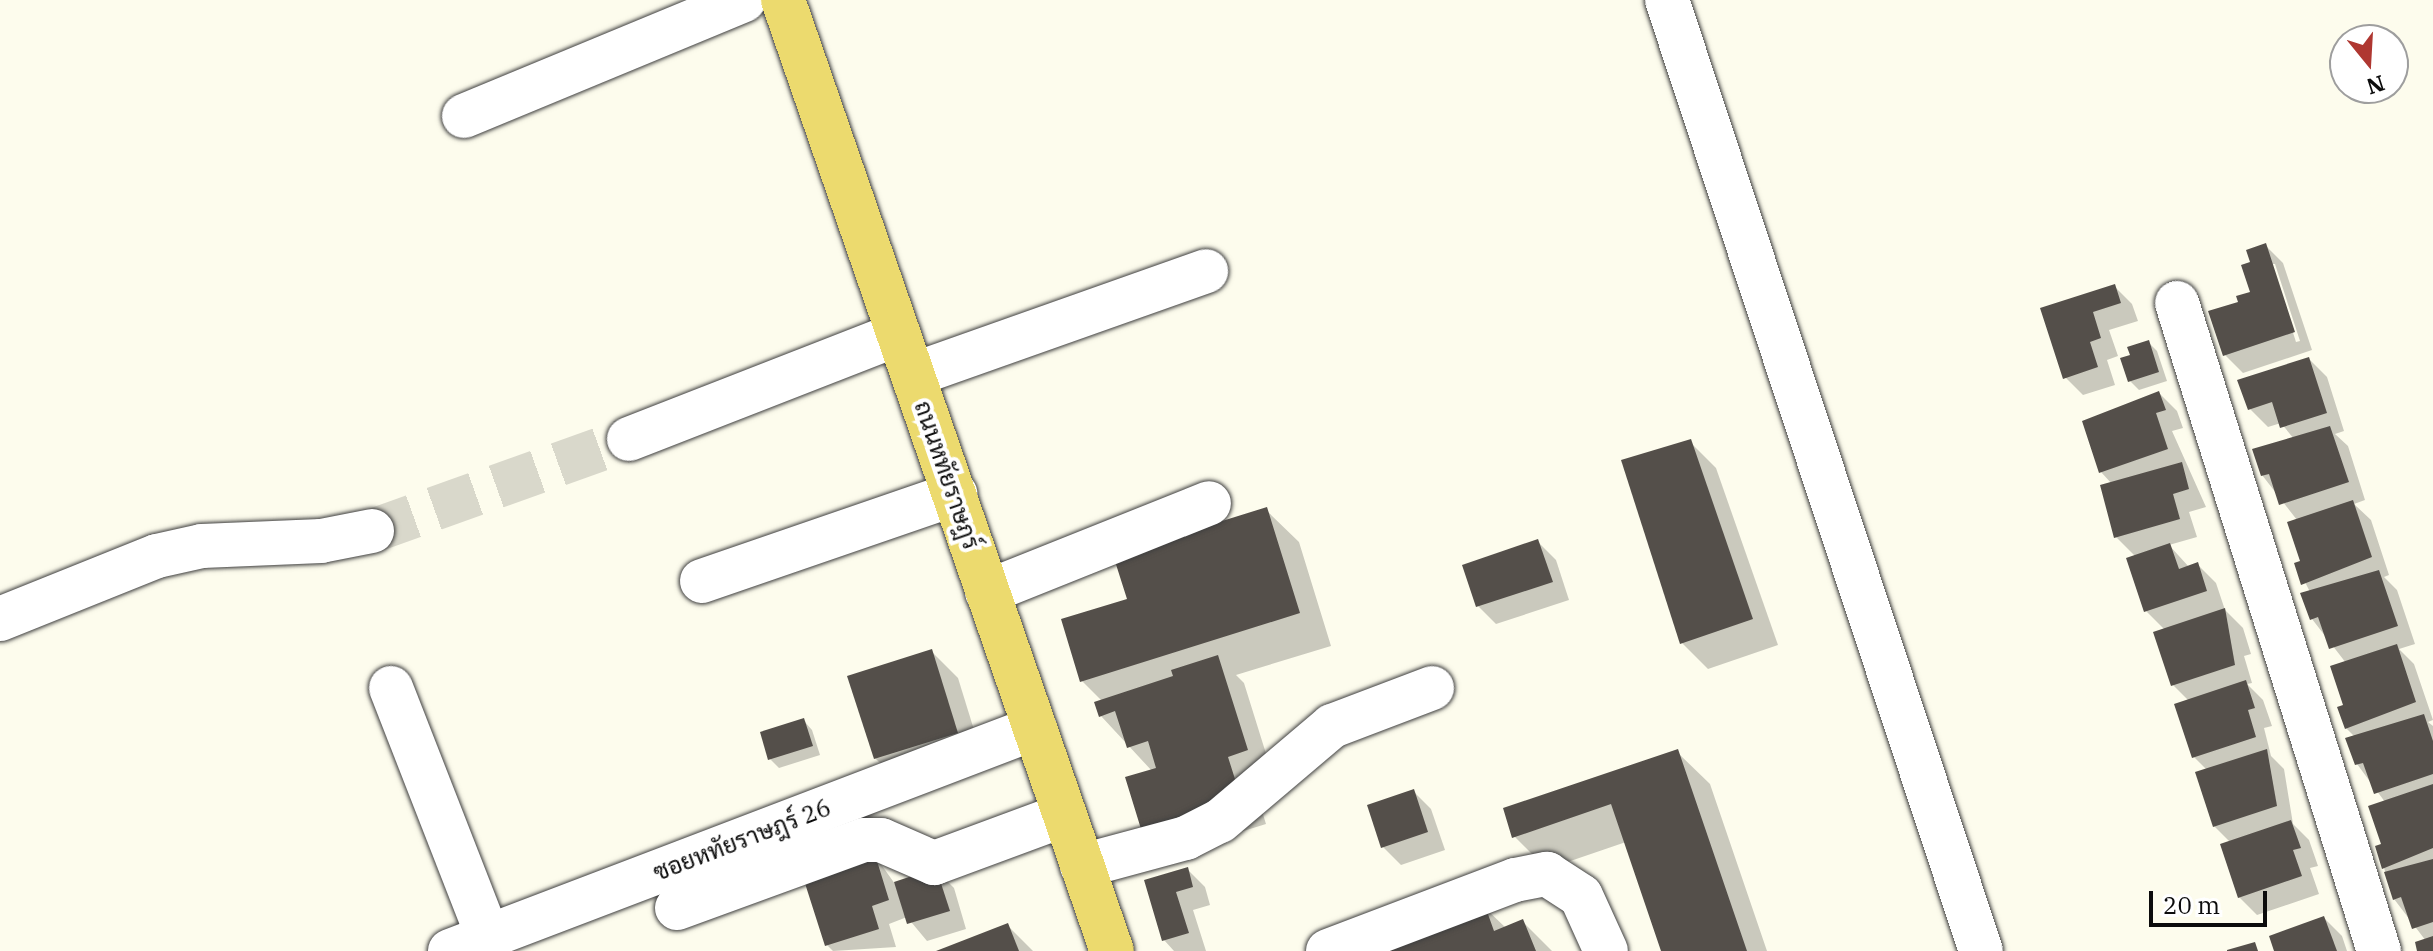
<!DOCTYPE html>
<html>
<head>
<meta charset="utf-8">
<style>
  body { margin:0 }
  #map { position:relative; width:2433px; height:951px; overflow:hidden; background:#fdfced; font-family:"IBM Plex Serif",Sarabun,serif }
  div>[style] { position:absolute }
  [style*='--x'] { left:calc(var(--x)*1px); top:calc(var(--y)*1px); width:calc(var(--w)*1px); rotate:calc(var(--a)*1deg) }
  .shadow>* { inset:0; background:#0003 }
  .building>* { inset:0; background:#544f4a }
  .minor-tunnel>* { height:44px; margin-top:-22px; transform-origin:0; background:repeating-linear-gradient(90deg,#d9d8cb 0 44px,transparent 0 66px) }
  .roads { filter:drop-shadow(0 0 2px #3f3f3f) drop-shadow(0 0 2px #3f3f3f) }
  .minor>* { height:44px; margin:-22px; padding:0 22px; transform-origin:22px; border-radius:22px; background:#fff }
  .major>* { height:44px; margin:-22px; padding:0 22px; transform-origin:22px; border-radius:22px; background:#ecda6e }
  span { translate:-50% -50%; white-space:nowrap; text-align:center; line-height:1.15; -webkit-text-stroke:8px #fff; paint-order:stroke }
  .street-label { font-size:24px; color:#0c0c0c }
  .north { position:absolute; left:2329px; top:24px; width:80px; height:80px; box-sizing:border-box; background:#fff; border:2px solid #9e9e9e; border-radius:50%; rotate:162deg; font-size:22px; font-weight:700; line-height:32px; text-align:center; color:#0c0c0c }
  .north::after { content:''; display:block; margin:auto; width:28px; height:36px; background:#af3731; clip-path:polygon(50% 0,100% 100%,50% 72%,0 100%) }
  .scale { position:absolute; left:2149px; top:891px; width:118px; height:36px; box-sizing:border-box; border:4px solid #0c0c0c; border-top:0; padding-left:10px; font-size:24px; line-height:28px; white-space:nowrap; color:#0c0c0c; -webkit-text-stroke:6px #fff; paint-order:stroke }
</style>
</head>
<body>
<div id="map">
  <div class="shadow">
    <div style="clip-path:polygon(evenodd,2265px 245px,2283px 263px,2312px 350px,2243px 373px,2225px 355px,2241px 303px,2252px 293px,2253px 263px,2265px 245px,2271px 264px,2275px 264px,2300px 341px,2296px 342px,2271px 264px)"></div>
    <div style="clip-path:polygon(2114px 286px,2132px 304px,2138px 321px,2109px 330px,2118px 356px,2107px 360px,2115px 385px,2083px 395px,2065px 377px,2042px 309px)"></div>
    <div style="clip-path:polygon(2148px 342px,2157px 351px,2167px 381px,2139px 390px,2130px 381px,2133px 357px)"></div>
    <div style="clip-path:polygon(2309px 359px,2327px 377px,2344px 431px,2335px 434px,2348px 446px,2365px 500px,2354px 504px,2371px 520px,2389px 575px,2384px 577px,2397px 590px,2415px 644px,2399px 649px,2414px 664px,2433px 720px,2428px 722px,2433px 726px,2433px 951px,2420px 951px,2426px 941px,2394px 899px,2384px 868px,2385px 802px,2357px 764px,2355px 737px,2346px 728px,2346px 663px,2312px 619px,2310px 592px,2296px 564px,2303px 562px,2297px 520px,2262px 475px,2294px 439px,2281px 423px,2268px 427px,2250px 409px)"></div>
    <div style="clip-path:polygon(2159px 393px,2177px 411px,2183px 428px,2172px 431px,2206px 507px,2189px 512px,2197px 537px,2169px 545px,2189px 567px,2198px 565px,2216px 583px,2225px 610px,2243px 628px,2251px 654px,2244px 656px,2252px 683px,2247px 684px,2263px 700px,2272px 726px,2264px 728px,2271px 756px,2284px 769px,2293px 824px,2309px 840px,2318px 866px,2310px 868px,2319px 894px,2257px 915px,2239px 897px,2230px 842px,2214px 826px,2207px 770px,2194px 757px,2189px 701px,2173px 685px,2165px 630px,2146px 611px,2136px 557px,2116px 537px,2112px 484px,2101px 472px)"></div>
    <div style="clip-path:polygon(1690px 442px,1716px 468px,1778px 645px,1708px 669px,1682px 643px)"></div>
    <div style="clip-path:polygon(1266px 510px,1299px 542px,1331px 646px,1236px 675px,1244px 683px,1273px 776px,1253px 782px,1266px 824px,1169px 854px,1152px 771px,1101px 716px,1102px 701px,1082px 681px,1129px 600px)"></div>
    <div style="clip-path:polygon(1538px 542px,1556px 560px,1569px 600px,1496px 624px,1478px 606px)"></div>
    <div style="clip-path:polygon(932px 652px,958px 678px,983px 759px,901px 784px,875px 758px)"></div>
    <div style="clip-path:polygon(804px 721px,812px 730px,820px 755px,779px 768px,770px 759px)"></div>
    <div style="clip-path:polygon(1677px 752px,1710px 784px,1767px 951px,1663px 951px,1626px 842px,1547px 869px,1514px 836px)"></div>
    <div style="clip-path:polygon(1413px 791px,1431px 809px,1445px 850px,1401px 865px,1383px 847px)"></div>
    <div style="clip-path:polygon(873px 853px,895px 884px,936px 870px,954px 888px,966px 929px,927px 941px,907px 917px,889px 924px,896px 947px,833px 951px,827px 945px)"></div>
    <div style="clip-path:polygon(1187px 869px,1205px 887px,1210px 905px,1193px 910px,1206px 951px,1174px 951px,1164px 940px,1146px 881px)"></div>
    <div style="clip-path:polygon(1483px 906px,1506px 928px,1523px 922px,1552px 951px,1365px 951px)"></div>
    <div style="clip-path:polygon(2324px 918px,2342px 936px,2347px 951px,2276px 951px)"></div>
    <div style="clip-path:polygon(1007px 925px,1033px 951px,941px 951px)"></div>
  </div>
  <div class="building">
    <div style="clip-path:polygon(2266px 243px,2295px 332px,2223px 356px,2208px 311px,2238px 302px,2236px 296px,2250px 292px,2241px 265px,2250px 262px,2246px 250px)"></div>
    <div style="clip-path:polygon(2115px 284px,2121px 303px,2093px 312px,2101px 338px,2090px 342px,2098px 367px,2063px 379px,2040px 308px)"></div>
    <div style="clip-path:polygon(2149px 340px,2159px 372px,2128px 382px,2120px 358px,2130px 355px,2127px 347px)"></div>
    <div style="clip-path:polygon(2309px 357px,2327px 413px,2280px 428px,2272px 402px,2248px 410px,2237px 380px)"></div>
    <div style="clip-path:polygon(2159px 391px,2166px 410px,2156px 413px,2168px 449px,2099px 473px,2082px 421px)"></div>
    <div style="clip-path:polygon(2330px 426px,2349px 482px,2279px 505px,2269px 474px,2261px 476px,2252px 449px)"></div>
    <div style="clip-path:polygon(1691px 439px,1753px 619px,1680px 644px,1621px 460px)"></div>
    <div style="clip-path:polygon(2182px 462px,2189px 489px,2173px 494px,2180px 519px,2114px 538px,2100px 485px)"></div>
    <div style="clip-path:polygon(2353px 500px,2372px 557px,2301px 585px,2294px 563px,2300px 561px,2287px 522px)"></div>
    <div style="clip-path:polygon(1267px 507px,1300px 613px,1080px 682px,1061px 619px,1127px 599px,1113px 555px)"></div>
    <div style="clip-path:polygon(1538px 539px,1553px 582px,1476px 607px,1462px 565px)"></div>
    <div style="clip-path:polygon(2170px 543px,2179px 569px,2198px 562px,2207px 591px,2144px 612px,2126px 558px)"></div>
    <div style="clip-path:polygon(2379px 570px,2398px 626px,2329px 649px,2318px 617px,2310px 620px,2300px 593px)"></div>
    <div style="clip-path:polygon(2225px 608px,2235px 665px,2171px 686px,2153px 632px)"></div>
    <div style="clip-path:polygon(2397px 644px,2416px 702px,2345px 729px,2337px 707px,2343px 705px,2330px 666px)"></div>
    <div style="clip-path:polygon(932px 649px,958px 733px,874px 759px,847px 676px)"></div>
    <div style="clip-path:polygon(1218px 655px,1248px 750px,1228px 757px,1241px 798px,1141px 829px,1125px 777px,1156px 768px,1148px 741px,1127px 748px,1115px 711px,1099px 717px,1094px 702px,1173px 676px,1171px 670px)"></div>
    <div style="clip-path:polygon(2246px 680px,2255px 708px,2248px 710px,2256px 737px,2192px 758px,2174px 704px)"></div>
    <div style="clip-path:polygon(2424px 714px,2433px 741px,2433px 774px,2374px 794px,2363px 763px,2355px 765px,2345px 738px)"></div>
    <div style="clip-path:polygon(804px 718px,813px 746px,768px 760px,760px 732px)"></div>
    <div style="clip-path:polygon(1678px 749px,1747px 951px,1661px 951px,1611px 804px,1512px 838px,1503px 808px)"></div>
    <div style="clip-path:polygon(2267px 749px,2277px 806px,2213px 827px,2195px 772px)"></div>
    <div style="clip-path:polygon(2433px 784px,2433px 848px,2382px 869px,2375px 846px,2381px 844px,2368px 806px)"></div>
    <div style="clip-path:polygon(1414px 789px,1428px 832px,1381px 848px,1367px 805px)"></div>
    <div style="clip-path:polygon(2291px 820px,2301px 848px,2293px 850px,2302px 876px,2238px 898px,2220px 844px)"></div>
    <div style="clip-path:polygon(874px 851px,889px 900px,872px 906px,879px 929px,825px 946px,802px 874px)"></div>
    <div style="clip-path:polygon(2433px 859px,2433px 922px,2412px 929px,2401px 897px,2393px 900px,2384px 872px)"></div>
    <div style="clip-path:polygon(1188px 867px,1193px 887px,1176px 892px,1189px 933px,1162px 941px,1144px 880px)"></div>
    <div style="clip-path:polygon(936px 868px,950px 911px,907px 924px,894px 882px)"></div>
    <div style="clip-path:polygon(1484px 903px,1494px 931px,1523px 919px,1536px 951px,1360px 951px)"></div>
    <div style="clip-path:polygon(2324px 916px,2337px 951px,2274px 951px,2269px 936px)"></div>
    <div style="clip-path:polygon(1008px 923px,1019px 951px,936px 951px)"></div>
    <div style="clip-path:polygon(2433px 936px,2433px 951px,2417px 951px,2415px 942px)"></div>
    <div style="clip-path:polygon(2255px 942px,2258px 951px,2227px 951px,2227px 950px)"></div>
  </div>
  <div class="minor-tunnel">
    <div style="--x:372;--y:531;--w:273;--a:-19.7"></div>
  </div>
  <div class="roads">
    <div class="minor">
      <div style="--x:1667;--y:0;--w:1001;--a:71.73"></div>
      <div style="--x:464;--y:116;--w:303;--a:-22.5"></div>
      <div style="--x:2177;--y:303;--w:679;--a:72.69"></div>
      <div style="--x:913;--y:375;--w:311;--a:-19.5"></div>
      <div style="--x:629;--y:439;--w:289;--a:-21.3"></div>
      <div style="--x:702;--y:581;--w:268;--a:-19"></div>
      <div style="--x:987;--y:592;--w:239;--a:-21.8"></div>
      <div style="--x:0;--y:619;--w:169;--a:-21.9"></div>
      <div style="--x:157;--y:556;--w:46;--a:-12.5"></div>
      <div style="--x:202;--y:546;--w:119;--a:-2.4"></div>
      <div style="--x:321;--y:541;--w:52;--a:-11.1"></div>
      <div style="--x:391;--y:688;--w:267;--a:68.7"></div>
      <div style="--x:1082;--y:866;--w:108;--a:-15.1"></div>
      <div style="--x:1186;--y:838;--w:38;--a:-27"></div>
      <div style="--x:1220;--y:821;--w:147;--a:-40.3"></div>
      <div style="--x:1332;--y:726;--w:107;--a:-20.8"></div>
      <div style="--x:677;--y:908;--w:199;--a:-20"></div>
      <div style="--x:864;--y:840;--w:17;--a:0"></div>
      <div style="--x:881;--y:840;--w:58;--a:23.5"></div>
      <div style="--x:934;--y:863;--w:139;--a:-20.3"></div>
      <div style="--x:450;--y:951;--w:626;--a:-20.87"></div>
      <div style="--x:1328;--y:951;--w:200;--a:-20.8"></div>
      <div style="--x:1515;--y:880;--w:33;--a:-11"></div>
      <div style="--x:1547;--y:874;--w:40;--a:32.9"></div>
      <div style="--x:1581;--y:896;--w:60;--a:65.6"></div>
    </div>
    <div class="major">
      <div style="--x:783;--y:0;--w:1006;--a:70.92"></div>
    </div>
  </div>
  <div class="street-label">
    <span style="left:947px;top:475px;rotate:71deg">ถนนหทัยราษฎร์</span>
    <span style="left:742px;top:840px;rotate:-21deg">ซอยหทัยราษฎร์ 26</span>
  </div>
  <div class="north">N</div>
  <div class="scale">20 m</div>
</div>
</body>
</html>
